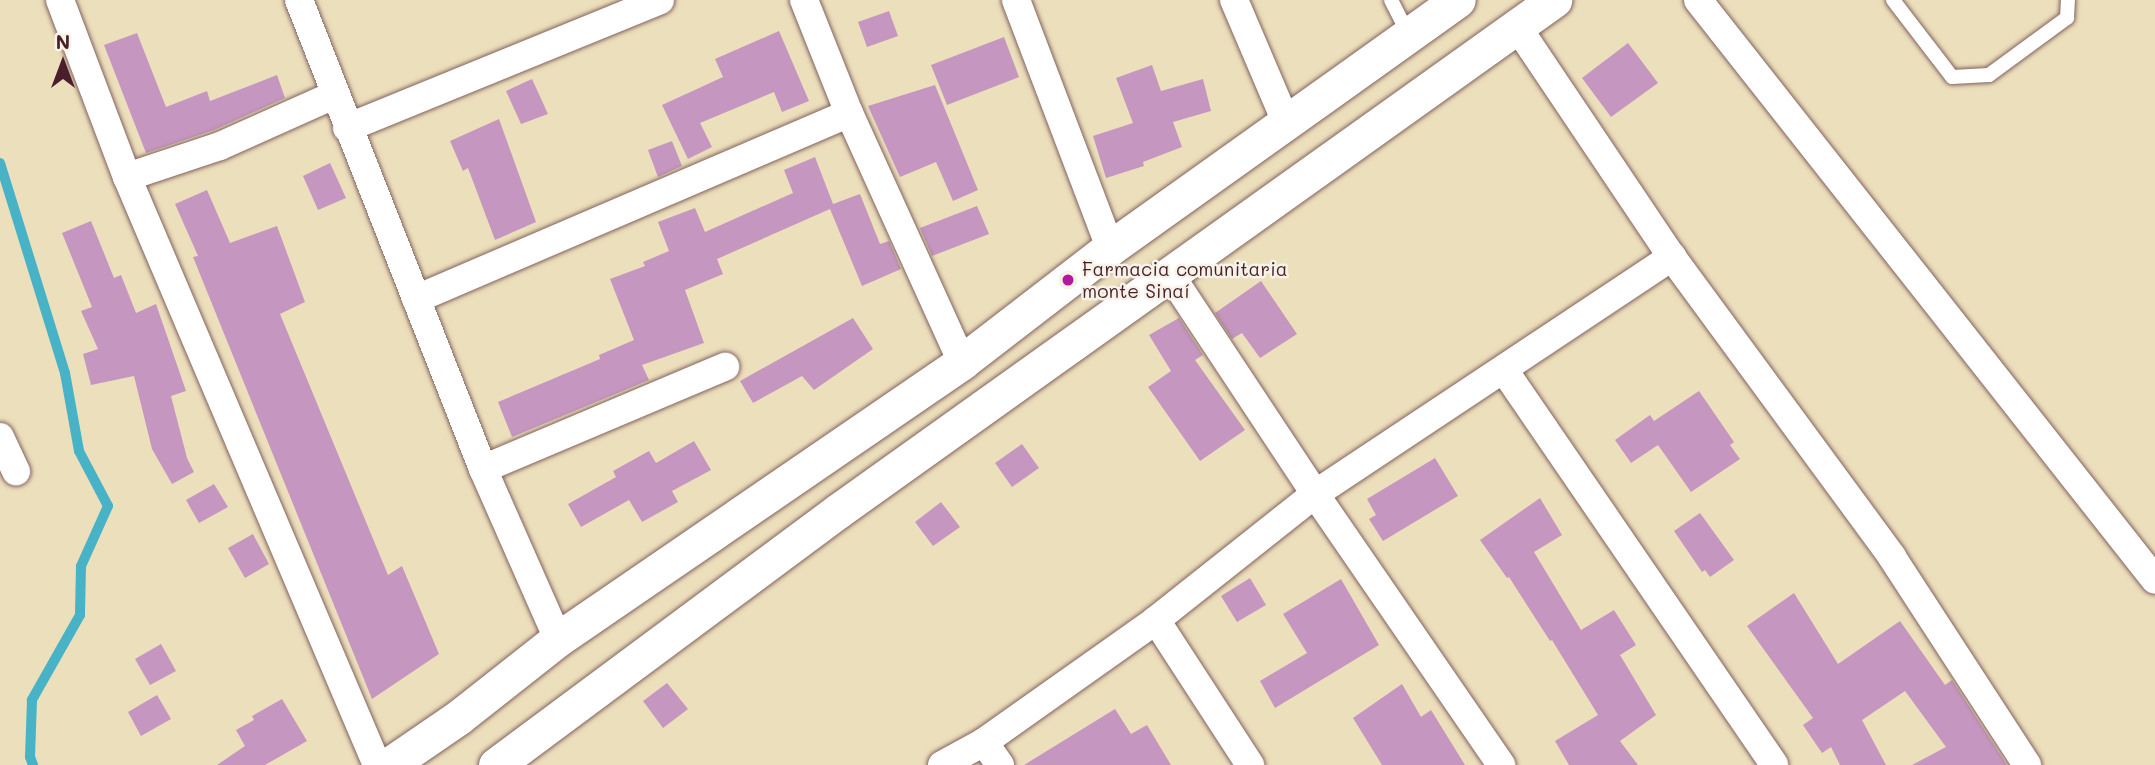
<!DOCTYPE html>
<html>
<head>
<meta charset="utf-8">
<style>
  body { margin:0 }
  #map { position:relative; width:2155px; height:765px; overflow:hidden; background:#ecdfbc; font-family:Mali,sans-serif }
  div>[style] { position:absolute }
  [style*='--x'] { left:calc(var(--x)*1px); top:calc(var(--y)*1px); width:calc(var(--w)*1px); rotate:calc(var(--a)*1deg) }
  .stream>* { height:10px; margin:-5px; padding:0 5px; transform-origin:5px; border-radius:5px; background:#48b3c6 }
  .building>* { inset:0; background:#c597c0 }
  .roads { filter:drop-shadow(0 0 2px #83625e) drop-shadow(0 0 2px #83625e) }
  .service>* { height:14px; margin:-7px; padding:0 7px; transform-origin:7px; border-radius:7px; background:#fff }
  .minor>* { height:28px; margin:-14px; padding:0 14px; transform-origin:14px; border-radius:14px; background:#fff }
  .tertiary>* { height:35px; margin:-17.5px; padding:0 17.5px; transform-origin:17.5px; border-radius:17.5px; background:#fff }
  .dots>* { width:19px; height:19px; translate:-50% -50%; box-sizing:border-box; border:4px solid #f7f3e8; border-radius:50% }
  span { translate:-50% -50%; white-space:nowrap; text-align:center; line-height:1.15; -webkit-text-stroke:5px #f7f3e8; paint-order:stroke }
  .poi-label { font-size:19px; color:#4a1f2b }
  .left { translate:0 -50%; text-align:left }
  .north { position:absolute; left:28px; top:28px; width:70px; height:70px; -webkit-text-stroke:5px #f7f3e8; paint-order:stroke; rotate:0deg; font-size:19px; font-weight:700; line-height:28px; text-align:center; color:#4a1f2b }
  .north::after { content:''; display:block; margin:auto; width:24px; height:32px; background:#4a1f2b; clip-path:polygon(50% 0,100% 100%,50% 72%,0 100%) }
</style>
</head>
<body>
<div id="map">
  <div class="stream">
    <div style="--x:0;--y:163;--w:220;--a:72.8"></div>
    <div style="--x:65;--y:373;--w:79;--a:79.8"></div>
    <div style="--x:79;--y:451;--w:62;--a:62.2"></div>
    <div style="--x:108;--y:506;--w:66;--a:114.2"></div>
    <div style="--x:81;--y:566;--w:49;--a:91.2"></div>
    <div style="--x:80;--y:615;--w:98;--a:119.5"></div>
    <div style="--x:32;--y:700;--w:57;--a:92"></div>
    <div style="--x:30;--y:757;--w:9;--a:69"></div>
  </div>
  <div class="building">
    <div style="clip-path:polygon(889px 11px,898px 36px,867px 47px,858px 22px)"></div>
    <div style="clip-path:polygon(779px 31px,809px 101px,782px 112px,774px 92px,700px 123px,712px 147px,688px 159px,662px 105px,723px 77px,715px 59px)"></div>
    <div style="clip-path:polygon(137px 33px,166px 107px,207px 91px,210px 101px,277px 75px,285px 98px,214px 130px,146px 153px,104px 45px)"></div>
    <div style="clip-path:polygon(1004px 37px,1019px 77px,947px 105px,931px 65px)"></div>
    <div style="clip-path:polygon(1628px 43px,1658px 83px,1611px 117px,1582px 78px)"></div>
    <div style="clip-path:polygon(1152px 65px,1161px 91px,1203px 79px,1211px 111px,1173px 122px,1182px 147px,1143px 162px,1144px 166px,1106px 178px,1093px 136px,1133px 123px,1116px 78px)"></div>
    <div style="clip-path:polygon(532px 79px,548px 114px,521px 124px,506px 91px)"></div>
    <div style="clip-path:polygon(935px 85px,978px 190px,953px 201px,936px 162px,900px 177px,868px 106px)"></div>
    <div style="clip-path:polygon(499px 119px,536px 222px,495px 240px,468px 168px,463px 171px,450px 141px)"></div>
    <div style="clip-path:polygon(672px 141px,682px 166px,658px 177px,648px 150px)"></div>
    <div style="clip-path:polygon(815px 157px,833px 204px,860px 194px,880px 244px,889px 241px,901px 269px,862px 286px,830px 209px,717px 259px,723px 274px,685px 290px,704px 343px,642px 365px,649px 380px,512px 437px,498px 402px,600px 359px,599px 355px,634px 340px,610px 279px,645px 266px,643px 262px,669px 251px,658px 222px,695px 208px,705px 232px,793px 193px,784px 170px)"></div>
    <div style="clip-path:polygon(330px 163px,346px 198px,318px 210px,303px 176px)"></div>
    <div style="clip-path:polygon(207px 190px,230px 243px,277px 226px,305px 302px,280px 314px,388px 575px,402px 566px,439px 654px,372px 699px,193px 257px,198px 256px,175px 204px)"></div>
    <div style="clip-path:polygon(977px 206px,989px 234px,932px 256px,920px 228px)"></div>
    <div style="clip-path:polygon(91px 221px,114px 278px,121px 275px,136px 313px,156px 304px,186px 391px,171px 396px,187px 458px,194px 472px,172px 484px,152px 449px,134px 376px,91px 385px,83px 354px,98px 349px,81px 311px,92px 307px,62px 233px)"></div>
    <div style="clip-path:polygon(1261px 281px,1297px 334px,1260px 358px,1242px 333px,1232px 339px,1215px 313px)"></div>
    <div style="clip-path:polygon(853px 318px,873px 349px,814px 390px,802px 376px,753px 403px,740px 381px)"></div>
    <div style="clip-path:polygon(1179px 318px,1203px 355px,1195px 360px,1245px 430px,1200px 461px,1148px 387px,1171px 371px,1149px 335px)"></div>
    <div style="clip-path:polygon(1699px 391px,1734px 442px,1730px 445px,1740px 459px,1691px 492px,1658px 445px,1631px 463px,1615px 440px,1650px 415px,1654px 421px)"></div>
    <div style="clip-path:polygon(694px 441px,711px 470px,672px 491px,678px 502px,642px 522px,629px 500px,581px 527px,568px 504px,616px 477px,613px 471px,649px 451px,656px 463px)"></div>
    <div style="clip-path:polygon(1022px 444px,1039px 468px,1012px 487px,995px 463px)"></div>
    <div style="clip-path:polygon(1435px 458px,1458px 496px,1383px 541px,1369px 519px,1376px 515px,1367px 499px)"></div>
    <div style="clip-path:polygon(214px 484px,228px 507px,199px 523px,186px 500px)"></div>
    <div style="clip-path:polygon(1540px 498px,1562px 535px,1534px 552px,1581px 630px,1614px 610px,1636px 645px,1620px 655px,1656px 715px,1620px 741px,1638px 765px,1569px 765px,1555px 741px,1598px 715px,1552px 640px,1550px 641px,1509px 577px,1507px 578px,1480px 540px)"></div>
    <div style="clip-path:polygon(941px 502px,960px 527px,933px 546px,915px 522px)"></div>
    <div style="clip-path:polygon(1700px 513px,1734px 560px,1710px 577px,1705px 570px,1702px 572px,1674px 531px)"></div>
    <div style="clip-path:polygon(253px 534px,269px 564px,245px 578px,228px 548px)"></div>
    <div style="clip-path:polygon(1250px 578px,1266px 605px,1237px 622px,1221px 596px)"></div>
    <div style="clip-path:polygon(1341px 579px,1379px 645px,1275px 708px,1260px 681px,1307px 653px,1283px 614px)"></div>
    <div style="clip-path:polygon(1794px 593px,1838px 664px,1900px 621px,1945px 685px,1952px 680px,2007px 765px,1912px 765px,1946px 747px,1905px 691px,1862px 720px,1886px 765px,1840px 765px,1831px 747px,1822px 753px,1803px 725px,1813px 718px,1747px 626px)"></div>
    <div style="clip-path:polygon(161px 644px,176px 671px,150px 685px,135px 659px)"></div>
    <div style="clip-path:polygon(667px 683px,688px 709px,663px 728px,643px 701px)"></div>
    <div style="clip-path:polygon(1402px 684px,1421px 717px,1431px 710px,1465px 765px,1382px 765px,1353px 718px)"></div>
    <div style="clip-path:polygon(157px 695px,171px 719px,141px 736px,128px 712px)"></div>
    <div style="clip-path:polygon(282px 699px,307px 741px,265px 765px,217px 765px,245px 746px,236px 730px,254px 720px,252px 716px)"></div>
    <div style="clip-path:polygon(1115px 709px,1131px 734px,1147px 725px,1171px 765px,1024px 765px)"></div>
  </div>
  <div class="roads">
    <div class="service">
      <div style="--x:1391;--y:0;--w:38;--a:63"></div>
      <div style="--x:1893;--y:0;--w:97;--a:52.5"></div>
      <div style="--x:1952;--y:77;--w:37;--a:-3"></div>
      <div style="--x:1989;--y:75;--w:97;--a:-36.2"></div>
      <div style="--x:2067;--y:18;--w:18;--a:-87"></div>
    </div>
    <div class="minor">
      <div style="--x:60;--y:0;--w:189;--a:69.3"></div>
      <div style="--x:127;--y:177;--w:639;--a:66.97"></div>
      <div style="--x:299;--y:0;--w:504;--a:68.58"></div>
      <div style="--x:483;--y:469;--w:186;--a:66.2"></div>
      <div style="--x:804;--y:0;--w:122;--a:68.3"></div>
      <div style="--x:849;--y:113;--w:273;--a:65.6"></div>
      <div style="--x:1016;--y:0;--w:265;--a:69.2"></div>
      <div style="--x:1234;--y:0;--w:133;--a:66.9"></div>
      <div style="--x:1698;--y:0;--w:738;--a:51.76"></div>
      <div style="--x:1518;--y:28;--w:276;--a:56.1"></div>
      <div style="--x:1672;--y:257;--w:372;--a:53.7"></div>
      <div style="--x:1892;--y:557;--w:248;--a:57"></div>
      <div style="--x:347;--y:128;--w:338;--a:-22.2"></div>
      <div style="--x:127;--y:177;--w:98;--a:-18.4"></div>
      <div style="--x:220;--y:146;--w:125;--a:-24.1"></div>
      <div style="--x:1169;--y:273;--w:265;--a:56.5"></div>
      <div style="--x:1315;--y:494;--w:329;--a:55.5"></div>
      <div style="--x:416;--y:299;--w:471;--a:-23.2"></div>
      <div style="--x:1504;--y:370;--w:478;--a:55.6"></div>
      <div style="--x:0;--y:437;--w:38;--a:65"></div>
      <div style="--x:483;--y:469;--w:263;--a:-22.9"></div>
      <div style="--x:1156;--y:620;--w:173;--a:57"></div>
      <div style="--x:984;--y:742;--w:28;--a:55"></div>
      <div style="--x:942;--y:765;--w:48;--a:-28.7"></div>
      <div style="--x:984;--y:742;--w:211;--a:-35.3"></div>
      <div style="--x:1156;--y:620;--w:203;--a:-38.4"></div>
      <div style="--x:1315;--y:494;--w:429;--a:-33.6"></div>
    </div>
    <div class="tertiary">
      <div style="--x:389;--y:765;--w:85;--a:-34.4"></div>
      <div style="--x:459;--y:717;--w:126;--a:-38.2"></div>
      <div style="--x:558;--y:639;--w:490;--a:-34.4"></div>
      <div style="--x:962;--y:362;--w:187;--a:-37.6"></div>
      <div style="--x:1110;--y:248;--w:427;--a:-35.5"></div>
      <div style="--x:496;--y:765;--w:426;--a:-36.6"></div>
      <div style="--x:838;--y:511;--w:880;--a:-35.51"></div>
    </div>
  </div>
  <div class="dots">
    <div style="left:1068px;top:280px;background:#b5179e"></div>
  </div>
  <div class="poi-label">
    <span class="left" style="left:1082px;top:280px">Farmacia comunitaria<br>monte Sinaí</span>
  </div>
  <div class="north">N</div>
</div>
</body>
</html>
